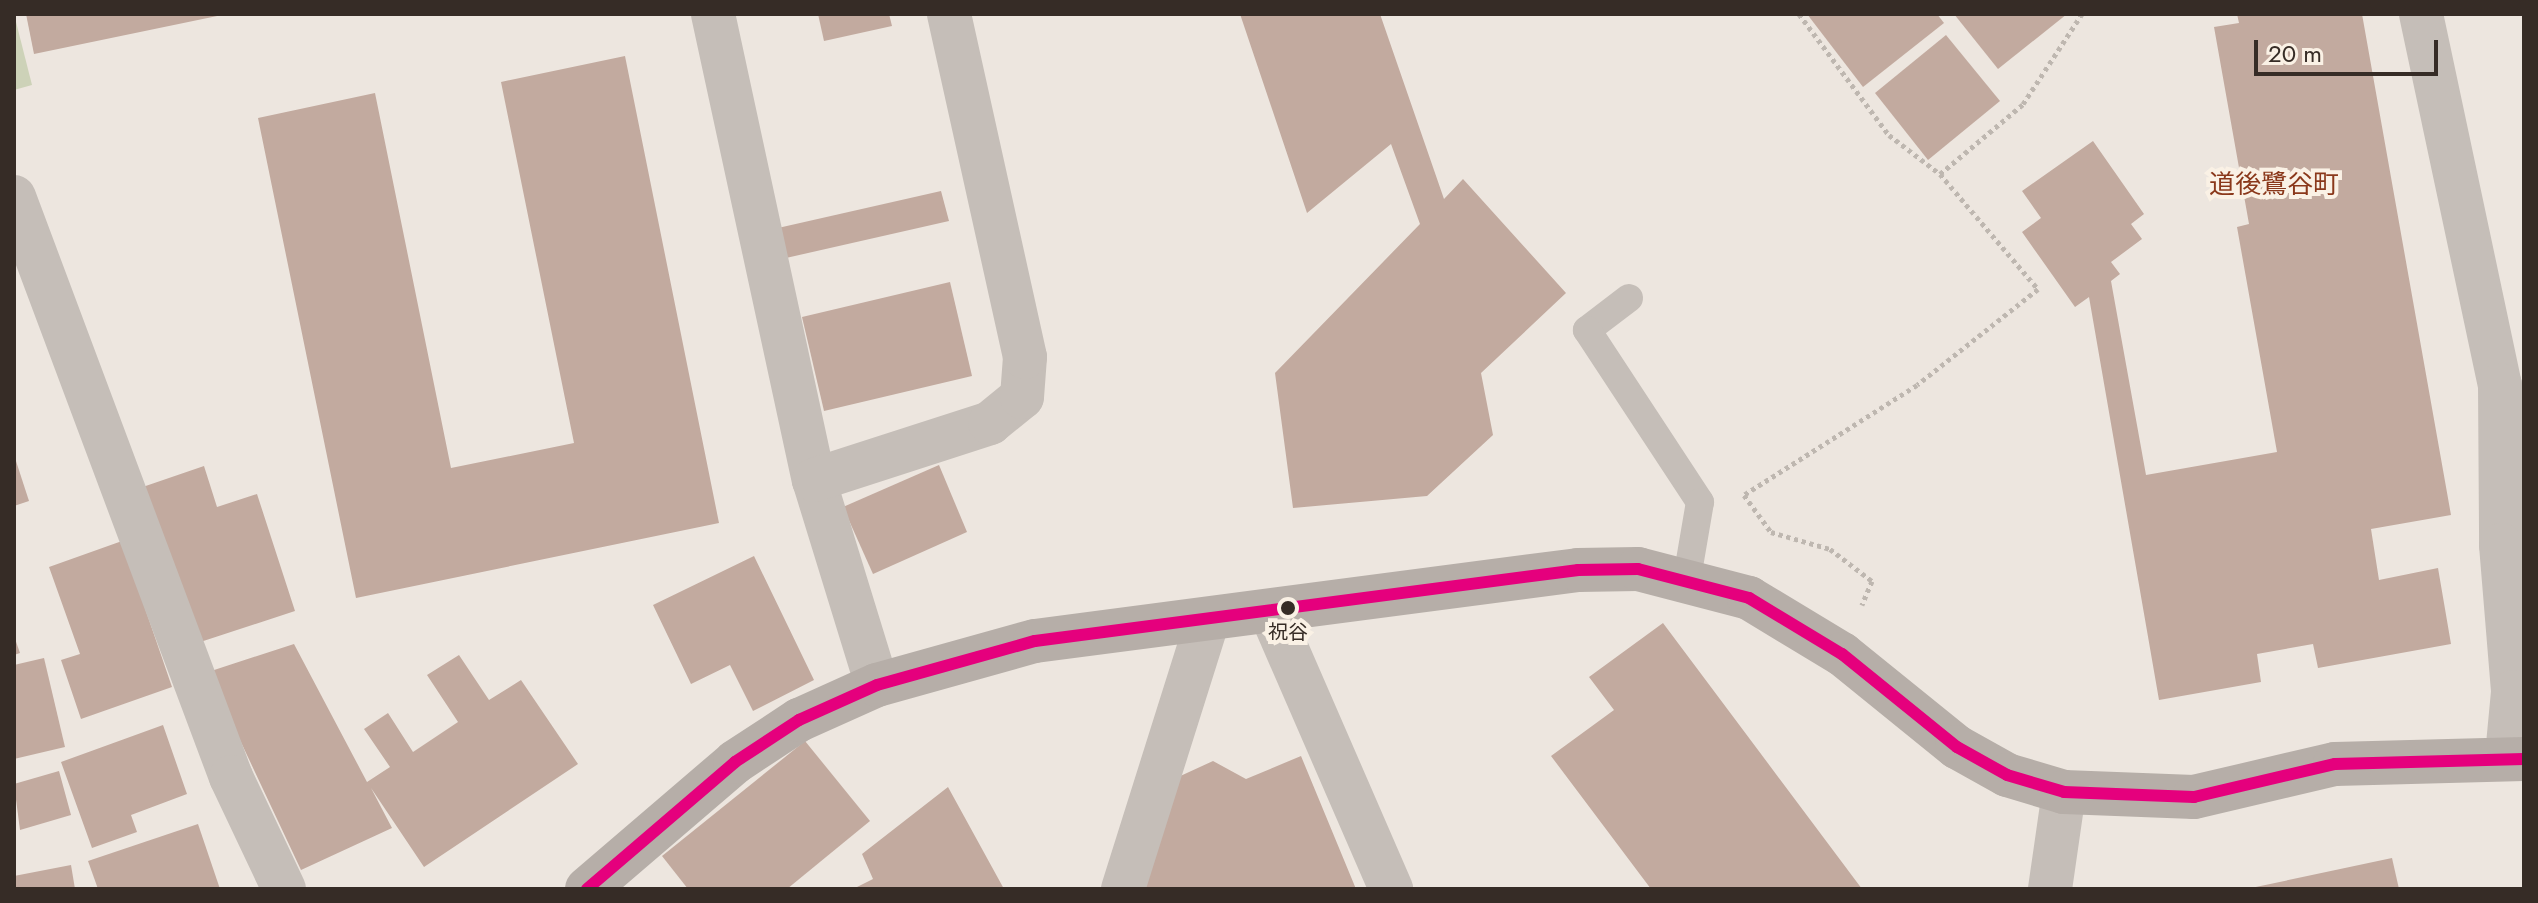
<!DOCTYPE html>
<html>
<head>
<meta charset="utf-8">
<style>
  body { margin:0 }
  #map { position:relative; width:2538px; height:903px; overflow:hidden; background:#ede6df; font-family:Jost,"Noto Sans JP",sans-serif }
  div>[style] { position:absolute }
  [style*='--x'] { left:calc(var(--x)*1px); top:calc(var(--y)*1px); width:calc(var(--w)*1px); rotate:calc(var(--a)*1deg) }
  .green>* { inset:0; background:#cdd2b8 }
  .building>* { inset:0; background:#c2aa9f }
  .path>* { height:5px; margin-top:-2.5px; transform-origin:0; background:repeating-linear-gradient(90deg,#beb7b0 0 4px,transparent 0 8px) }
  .lane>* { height:28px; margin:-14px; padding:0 14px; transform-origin:14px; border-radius:14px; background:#c5beb8 }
  .street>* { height:44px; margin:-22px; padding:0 22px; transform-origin:22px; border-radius:22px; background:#c5beb8 }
  .secondary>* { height:44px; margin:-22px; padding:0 22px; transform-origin:22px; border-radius:22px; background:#b6aea8 }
  .bus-1>* { height:12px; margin:-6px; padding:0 6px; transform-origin:6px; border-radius:6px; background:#e5007d }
  .dots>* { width:22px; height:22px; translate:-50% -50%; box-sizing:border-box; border:4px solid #faf1e5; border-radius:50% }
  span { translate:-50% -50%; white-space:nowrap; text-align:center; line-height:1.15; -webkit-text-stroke:8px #faf1e5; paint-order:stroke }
  .bus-label { font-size:20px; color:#362c26 }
  .quarter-label { font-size:26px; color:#8a381b }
  .frame { position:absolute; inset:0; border:16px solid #362c26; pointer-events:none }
  .scale { position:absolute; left:2254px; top:40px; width:184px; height:36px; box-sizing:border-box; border:4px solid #362c26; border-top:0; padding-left:10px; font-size:24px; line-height:28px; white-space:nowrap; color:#362c26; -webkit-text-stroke:6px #faf1e5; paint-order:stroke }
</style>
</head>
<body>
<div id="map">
  <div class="green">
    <div style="clip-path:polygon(14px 14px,32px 85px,14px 90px)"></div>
  </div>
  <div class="building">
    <div style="clip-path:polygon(26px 14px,222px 14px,222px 15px,34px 54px)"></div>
    <div style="clip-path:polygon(818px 14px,889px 14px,892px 26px,824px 41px)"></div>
    <div style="clip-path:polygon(1240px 14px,1380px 14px,1444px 199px,1463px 179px,1566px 293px,1481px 373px,1493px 435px,1427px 496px,1293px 508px,1275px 373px,1420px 224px,1391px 144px,1307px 213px)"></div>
    <div style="clip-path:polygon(1807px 14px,1937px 14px,1944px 23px,1863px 87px)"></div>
    <div style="clip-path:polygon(1954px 14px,2067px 14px,1998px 69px)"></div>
    <div style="clip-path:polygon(2237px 14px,2362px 14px,2451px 515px,2371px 529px,2379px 580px,2438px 568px,2451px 644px,2318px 668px,2313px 644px,2257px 654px,2261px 682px,2159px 700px,2089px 297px,2075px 307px,2022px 232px,2041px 218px,2022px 191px,2093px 141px,2144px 214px,2131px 224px,2142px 239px,2111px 262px,2120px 274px,2111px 281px,2146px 475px,2277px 452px,2237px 227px,2249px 224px,2214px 27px,2239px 23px)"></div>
    <div style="clip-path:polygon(1946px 35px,2000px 101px,1928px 160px,1875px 93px)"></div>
    <div style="clip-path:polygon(625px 56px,719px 523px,356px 598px,258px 118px,375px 93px,451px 468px,574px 443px,501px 82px)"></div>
    <div style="clip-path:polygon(941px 191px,949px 221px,786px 258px,778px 228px)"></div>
    <div style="clip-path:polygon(950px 282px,972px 376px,824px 411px,802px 317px)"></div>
    <div style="clip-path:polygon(15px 458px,29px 501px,14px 506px,14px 459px)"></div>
    <div style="clip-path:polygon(939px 465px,967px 532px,873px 574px,843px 507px)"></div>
    <div style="clip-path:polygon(204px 466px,217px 507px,257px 494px,295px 611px,182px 648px,131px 491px)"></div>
    <div style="clip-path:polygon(122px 541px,172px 687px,81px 719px,61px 660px,80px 654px,49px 567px)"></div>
    <div style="clip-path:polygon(754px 556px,814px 680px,753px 711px,730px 665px,691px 684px,653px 605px)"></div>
    <div style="clip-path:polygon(1663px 623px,1862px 889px,1651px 889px,1551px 756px,1614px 710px,1589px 677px)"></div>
    <div style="clip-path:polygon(14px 636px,20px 653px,14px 655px)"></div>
    <div style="clip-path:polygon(294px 644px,367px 782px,390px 767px,364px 729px,388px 713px,413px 752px,458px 722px,427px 675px,459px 655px,489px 700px,521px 680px,578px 764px,424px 867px,371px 788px,392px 828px,301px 870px,208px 672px)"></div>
    <div style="clip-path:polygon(44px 658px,65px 747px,14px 759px,14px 665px)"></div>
    <div style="clip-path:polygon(163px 725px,187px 794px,131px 815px,137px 832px,92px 848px,61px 762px)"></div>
    <div style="clip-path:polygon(805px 741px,870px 821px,787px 889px,688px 889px,662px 856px)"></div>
    <div style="clip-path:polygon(1301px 756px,1356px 889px,1124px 889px,1176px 778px,1213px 761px,1246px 779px)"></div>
    <div style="clip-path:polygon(59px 771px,71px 815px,20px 830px,14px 784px)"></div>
    <div style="clip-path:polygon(948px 787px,1004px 889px,853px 889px,873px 879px,862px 854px)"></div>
    <div style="clip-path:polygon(198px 824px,220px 889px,98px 889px,88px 861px)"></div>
    <div style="clip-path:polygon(2392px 858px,2399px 889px,2251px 889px,2251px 888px)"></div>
    <div style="clip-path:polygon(71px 865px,75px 889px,14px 889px,14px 876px)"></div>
  </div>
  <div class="path">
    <div style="--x:1799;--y:14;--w:151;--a:53.4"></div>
    <div style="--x:1889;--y:135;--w:64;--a:37.4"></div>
    <div style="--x:1940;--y:174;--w:151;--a:49.6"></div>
    <div style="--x:2038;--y:289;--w:154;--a:141.6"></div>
    <div style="--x:1917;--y:385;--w:205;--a:147.6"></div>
    <div style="--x:1744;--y:495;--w:46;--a:53.9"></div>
    <div style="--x:1771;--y:532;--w:61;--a:16.1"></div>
    <div style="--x:1830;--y:549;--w:53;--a:37.3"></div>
    <div style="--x:1872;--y:581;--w:26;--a:113"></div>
    <div style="--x:1940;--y:174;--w:109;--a:-40.1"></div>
    <div style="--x:2023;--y:104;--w:108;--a:-56.8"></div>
  </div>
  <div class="lane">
    <div style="--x:1629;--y:298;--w:53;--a:142.7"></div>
    <div style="--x:1587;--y:330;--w:206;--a:56.7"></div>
    <div style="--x:1700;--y:502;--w:77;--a:99.7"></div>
  </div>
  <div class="street">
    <div style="--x:713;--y:14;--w:477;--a:77.8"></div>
    <div style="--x:814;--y:480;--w:214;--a:72.9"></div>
    <div style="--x:2421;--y:14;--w:379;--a:78"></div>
    <div style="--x:2500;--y:385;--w:160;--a:89.6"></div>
    <div style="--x:2501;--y:545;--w:147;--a:85.3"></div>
    <div style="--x:2513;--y:692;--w:63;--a:95.4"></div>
    <div style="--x:14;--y:197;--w:619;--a:69.49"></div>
    <div style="--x:231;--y:777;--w:124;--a:64.7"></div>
    <div style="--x:814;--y:480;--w:185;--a:-17.9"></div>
    <div style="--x:990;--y:423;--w:41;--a:-39.1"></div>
    <div style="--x:1022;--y:397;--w:40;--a:-85.7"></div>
    <div style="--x:1025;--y:357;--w:351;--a:-102.5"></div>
    <div style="--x:1272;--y:615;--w:299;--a:66.5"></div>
    <div style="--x:1123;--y:889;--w:280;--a:-72.5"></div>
    <div style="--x:2050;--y:889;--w:98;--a:-81.8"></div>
  </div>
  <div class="secondary">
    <div style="--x:587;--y:889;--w:195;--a:-40.6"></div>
    <div style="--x:735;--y:762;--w:77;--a:-33.3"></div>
    <div style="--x:799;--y:720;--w:85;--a:-24.2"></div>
    <div style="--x:877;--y:685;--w:164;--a:-15.6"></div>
    <div style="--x:1035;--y:641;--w:548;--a:-7.45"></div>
    <div style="--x:1578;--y:570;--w:60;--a:-1"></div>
    <div style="--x:1638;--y:569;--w:115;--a:14.6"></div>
    <div style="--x:1749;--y:598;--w:109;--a:31.1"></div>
    <div style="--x:1842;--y:654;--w:148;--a:39"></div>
    <div style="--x:1957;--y:747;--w:57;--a:29.2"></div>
    <div style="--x:2007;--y:775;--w:59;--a:16.6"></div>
    <div style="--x:2064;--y:792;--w:130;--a:2.2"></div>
    <div style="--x:2194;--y:797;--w:145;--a:-13.2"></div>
    <div style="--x:2335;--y:764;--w:189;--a:-1.5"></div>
  </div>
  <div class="bus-1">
    <div style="--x:587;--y:889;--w:195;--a:-40.6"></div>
    <div style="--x:735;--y:762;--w:77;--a:-33.3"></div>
    <div style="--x:799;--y:720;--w:85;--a:-24.2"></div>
    <div style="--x:877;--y:685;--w:164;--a:-15.6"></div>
    <div style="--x:1035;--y:641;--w:548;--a:-7.45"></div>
    <div style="--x:1578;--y:570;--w:60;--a:-1"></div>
    <div style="--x:1638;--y:569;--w:115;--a:14.6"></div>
    <div style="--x:1749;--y:598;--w:109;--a:31.1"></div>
    <div style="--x:1842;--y:654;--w:148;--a:39"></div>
    <div style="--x:1957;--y:747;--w:57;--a:29.2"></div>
    <div style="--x:2007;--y:775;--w:59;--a:16.6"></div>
    <div style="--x:2064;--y:792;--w:130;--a:2.2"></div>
    <div style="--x:2194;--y:797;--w:145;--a:-13.2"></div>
    <div style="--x:2335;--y:764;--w:189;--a:-1.5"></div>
  </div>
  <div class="dots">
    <div style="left:1288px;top:608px;background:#362c26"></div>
  </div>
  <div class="bus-label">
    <span style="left:1288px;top:632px">祝谷</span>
  </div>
  <div class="quarter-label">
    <span style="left:2274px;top:185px">道後鷺谷町</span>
  </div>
  <div class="frame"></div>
  <div class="scale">20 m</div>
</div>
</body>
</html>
